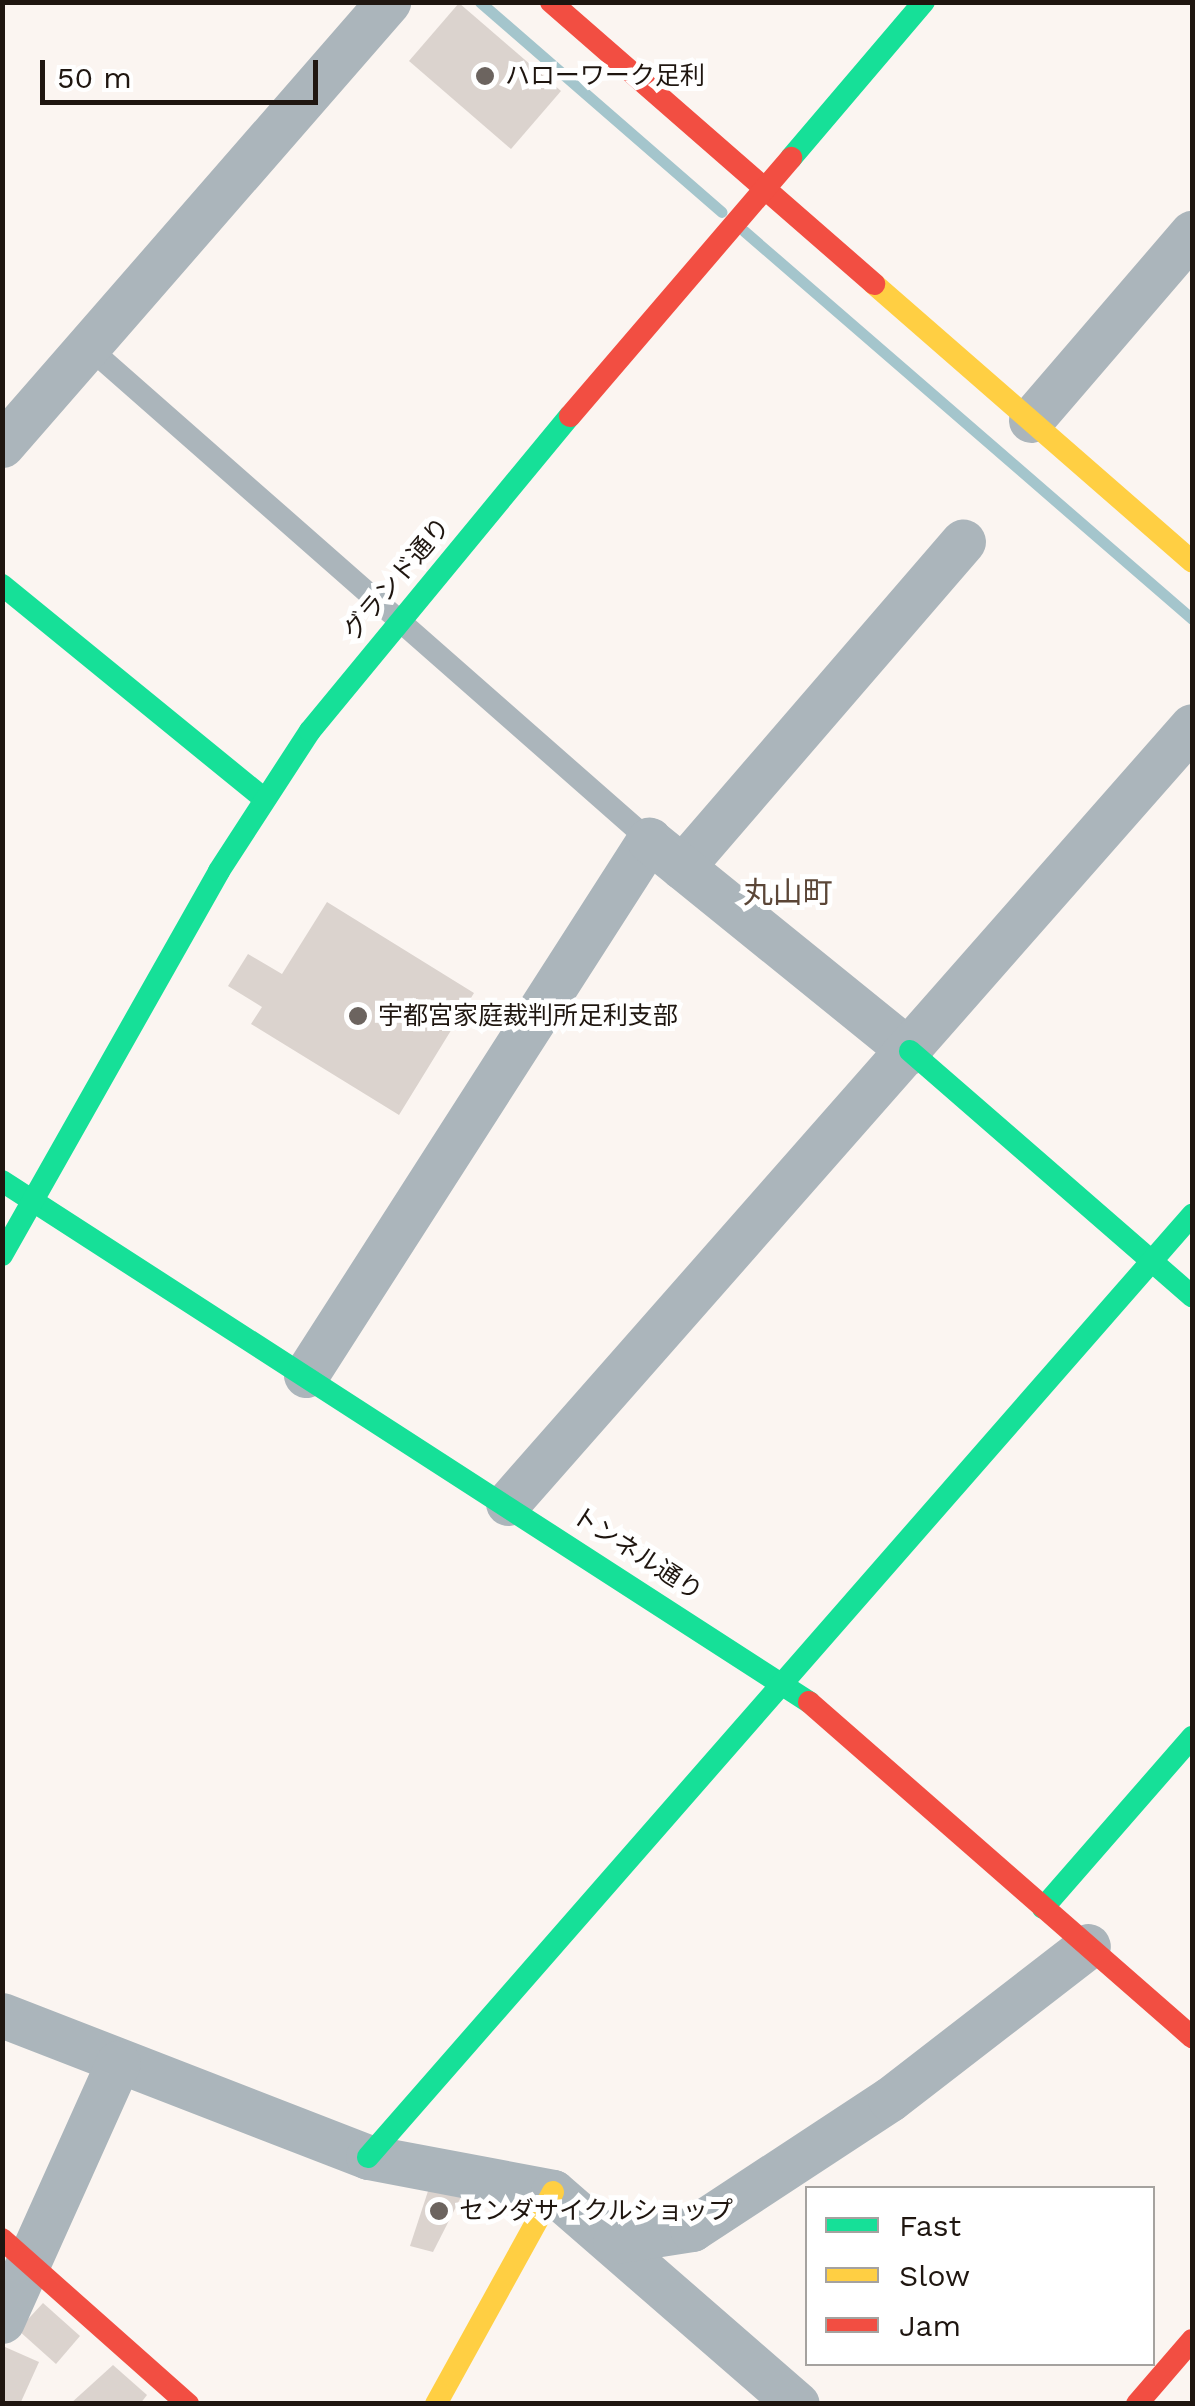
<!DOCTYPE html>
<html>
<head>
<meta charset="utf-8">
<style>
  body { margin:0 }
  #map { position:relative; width:1195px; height:2406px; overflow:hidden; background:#fbf5f1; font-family:"Work Sans","Noto Sans JP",sans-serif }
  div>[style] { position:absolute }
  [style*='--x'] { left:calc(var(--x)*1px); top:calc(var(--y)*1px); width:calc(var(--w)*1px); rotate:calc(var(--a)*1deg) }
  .stream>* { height:11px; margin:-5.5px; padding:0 5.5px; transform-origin:5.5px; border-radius:5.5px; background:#a4c5cc }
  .building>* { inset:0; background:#dbd3ce }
  .lane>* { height:22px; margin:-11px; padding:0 11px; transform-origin:11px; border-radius:11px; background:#abb5bb }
  .street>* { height:45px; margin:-22.5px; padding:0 22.5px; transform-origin:22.5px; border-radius:22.5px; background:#abb5bb }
  .fast>* { height:22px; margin:-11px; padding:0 11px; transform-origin:11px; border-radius:11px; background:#16e098 }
  .slow>* { height:22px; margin:-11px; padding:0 11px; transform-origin:11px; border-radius:11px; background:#ffcf43 }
  .jam>* { height:22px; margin:-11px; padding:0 11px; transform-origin:11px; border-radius:11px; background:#f24e42 }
  .dots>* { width:28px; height:28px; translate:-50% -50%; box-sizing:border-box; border:5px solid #fff; border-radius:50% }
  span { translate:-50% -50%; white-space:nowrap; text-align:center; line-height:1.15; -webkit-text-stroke:10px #fff; paint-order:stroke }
  .poi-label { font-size:25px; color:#1f1610 }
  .left { translate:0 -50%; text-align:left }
  .street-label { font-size:25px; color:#1f1610 }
  .quarter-label { font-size:30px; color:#5b4637 }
  .frame { position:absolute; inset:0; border:5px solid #1f1610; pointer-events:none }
  .legend { position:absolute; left:805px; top:2186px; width:350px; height:180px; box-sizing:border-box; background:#fff; border:2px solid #a5a29f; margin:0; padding:12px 18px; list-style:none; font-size:30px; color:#1f1610 }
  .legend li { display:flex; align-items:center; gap:20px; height:50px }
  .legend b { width:50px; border:2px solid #a5a29f }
  .scale { position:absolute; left:40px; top:60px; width:278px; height:45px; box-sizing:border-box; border:5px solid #1f1610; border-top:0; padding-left:12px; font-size:30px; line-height:35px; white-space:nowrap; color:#1f1610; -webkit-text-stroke:8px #fff; paint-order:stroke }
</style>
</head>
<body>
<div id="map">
  <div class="stream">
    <div style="--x:480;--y:2;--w:320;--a:41"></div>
    <div style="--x:744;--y:231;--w:593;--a:40.89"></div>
  </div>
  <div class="building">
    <div style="clip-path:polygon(459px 3px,561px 91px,511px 149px,409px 61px)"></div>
    <div style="clip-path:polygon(327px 902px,474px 993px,399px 1115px,251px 1024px,262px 1007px,228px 986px,248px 954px,282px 974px)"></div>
    <div style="clip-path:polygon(430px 2185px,461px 2197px,433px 2252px,410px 2246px)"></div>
    <div style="clip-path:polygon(43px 2303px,80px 2336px,56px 2364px,18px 2330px)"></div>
    <div style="clip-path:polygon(5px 2347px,39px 2362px,20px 2404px,2px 2404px)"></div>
    <div style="clip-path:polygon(113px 2365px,147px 2395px,140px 2404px,70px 2404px)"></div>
  </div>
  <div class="lane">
    <div style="--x:87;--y:346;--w:748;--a:41.32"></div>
  </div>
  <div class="street">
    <div style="--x:1031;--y:420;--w:247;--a:-49.3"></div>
    <div style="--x:2;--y:445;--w:588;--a:-48.93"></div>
    <div style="--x:682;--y:867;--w:430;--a:-49.2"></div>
    <div style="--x:306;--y:1375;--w:636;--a:-57.34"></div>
    <div style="--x:649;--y:840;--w:336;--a:39"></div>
    <div style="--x:508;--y:1503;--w:1035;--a:-48.64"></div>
    <div style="--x:2;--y:2015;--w:393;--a:21.2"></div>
    <div style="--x:368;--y:2157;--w:188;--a:10.7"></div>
    <div style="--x:553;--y:2192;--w:323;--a:41"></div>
    <div style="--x:615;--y:2241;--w:78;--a:-8.9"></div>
    <div style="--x:692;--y:2229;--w:237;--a:-33.3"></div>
    <div style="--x:890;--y:2099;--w:250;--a:-37.7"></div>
    <div style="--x:2;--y:2321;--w:283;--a:-65.8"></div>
  </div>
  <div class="fast">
    <div style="--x:791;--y:158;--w:205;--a:-49.6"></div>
    <div style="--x:2;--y:585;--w:338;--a:39.2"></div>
    <div style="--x:910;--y:1051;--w:374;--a:41"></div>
    <div style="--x:2;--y:1181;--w:961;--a:32.85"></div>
    <div style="--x:2;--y:1255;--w:441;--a:-60.5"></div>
    <div style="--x:219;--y:871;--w:167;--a:-57"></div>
    <div style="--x:310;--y:731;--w:408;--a:-50.5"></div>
    <div style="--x:1043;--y:1908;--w:227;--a:-48.9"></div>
    <div style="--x:368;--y:2157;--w:1252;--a:-48.82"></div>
  </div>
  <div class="slow">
    <div style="--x:874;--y:284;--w:422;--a:41.1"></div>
    <div style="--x:436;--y:2404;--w:242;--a:-61.1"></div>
  </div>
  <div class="jam">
    <div style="--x:551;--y:2;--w:429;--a:41.1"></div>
    <div style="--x:570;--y:416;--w:340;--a:-49.4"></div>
    <div style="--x:809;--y:1702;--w:509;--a:41.18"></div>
    <div style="--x:2;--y:2239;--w:249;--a:41.6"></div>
    <div style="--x:1137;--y:2404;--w:84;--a:-49.3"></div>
  </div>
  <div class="dots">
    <div style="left:485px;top:76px;background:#6c645f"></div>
    <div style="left:358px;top:1016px;background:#6c645f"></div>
    <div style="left:439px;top:2211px;background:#6c645f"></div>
  </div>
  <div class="poi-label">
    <span class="left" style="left:505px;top:76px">ハローワーク足利</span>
    <span class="left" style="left:378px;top:1016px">宇都宮家庭裁判所足利支部</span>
    <span class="left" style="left:459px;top:2211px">センダサイクルショップ</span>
  </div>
  <div class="street-label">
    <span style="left:397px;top:579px;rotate:-50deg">グランド通り</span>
    <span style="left:637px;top:1554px;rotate:33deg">トンネル通り</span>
  </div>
  <div class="quarter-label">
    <span style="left:788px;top:893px">丸山町</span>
  </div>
  <div class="frame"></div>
  <ul class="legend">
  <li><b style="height:12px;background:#16e098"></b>Fast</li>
  <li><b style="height:12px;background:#ffcf43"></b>Slow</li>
  <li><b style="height:12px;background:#f24e42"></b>Jam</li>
  </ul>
  <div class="scale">50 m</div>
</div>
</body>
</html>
